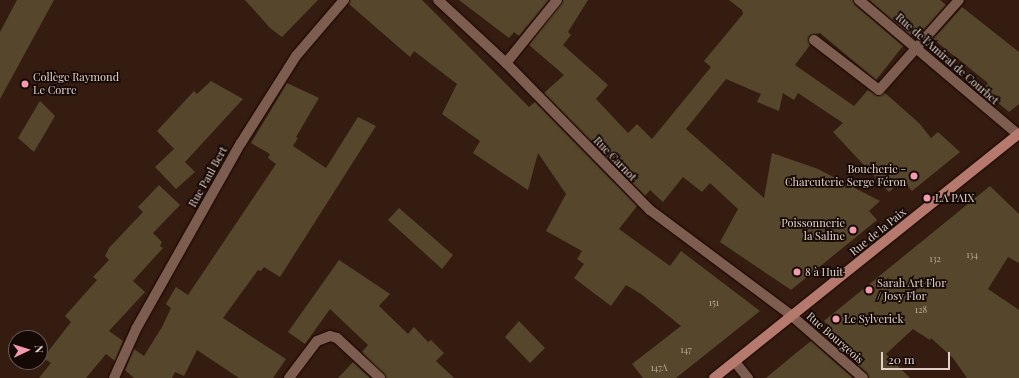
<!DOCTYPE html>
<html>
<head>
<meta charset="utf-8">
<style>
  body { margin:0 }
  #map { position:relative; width:1019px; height:378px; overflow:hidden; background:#351c10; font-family:"Playfair Display",serif }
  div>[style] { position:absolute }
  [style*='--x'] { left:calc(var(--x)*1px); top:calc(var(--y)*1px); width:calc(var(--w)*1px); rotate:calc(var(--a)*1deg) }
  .building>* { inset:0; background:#56462c }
  .roads { filter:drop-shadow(0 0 1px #1b0500) drop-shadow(0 0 1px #1b0500) }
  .minor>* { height:10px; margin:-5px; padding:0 5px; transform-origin:5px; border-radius:5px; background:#7c5d50 }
  .major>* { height:10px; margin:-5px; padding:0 5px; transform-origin:5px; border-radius:5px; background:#b6796d }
  .dots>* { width:11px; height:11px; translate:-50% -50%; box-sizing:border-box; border:2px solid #150905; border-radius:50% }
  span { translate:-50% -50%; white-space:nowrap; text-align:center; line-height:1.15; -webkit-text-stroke:3.5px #150905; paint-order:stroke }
  .number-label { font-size:9px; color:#bfaea2 }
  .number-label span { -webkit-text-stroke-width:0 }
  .street-label { font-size:11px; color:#e2d0c9 }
  .poi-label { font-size:11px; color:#e2d0c9 }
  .left { translate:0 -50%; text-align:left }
  .right { translate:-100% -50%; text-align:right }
  .north { position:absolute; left:8px; top:330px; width:40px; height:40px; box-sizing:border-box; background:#150905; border:1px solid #675953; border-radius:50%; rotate:86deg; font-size:11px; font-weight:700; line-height:16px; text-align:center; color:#e2d0c9 }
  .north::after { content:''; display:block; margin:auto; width:14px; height:18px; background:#f39aac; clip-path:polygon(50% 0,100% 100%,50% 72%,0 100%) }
  .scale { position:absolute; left:881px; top:352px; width:69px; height:18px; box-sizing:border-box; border:2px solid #e2d0c9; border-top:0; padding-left:5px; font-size:12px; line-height:14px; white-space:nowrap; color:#e2d0c9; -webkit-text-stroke:3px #150905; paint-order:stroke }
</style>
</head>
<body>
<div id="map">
  <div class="building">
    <div style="clip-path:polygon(17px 0,54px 0,0 99px,0 32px)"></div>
    <div style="clip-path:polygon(245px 0,318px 0,282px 37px,270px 28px)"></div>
    <div style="clip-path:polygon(350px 0,422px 0,529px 107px,535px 102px,637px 206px,619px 229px,670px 266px,681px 251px,760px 311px,676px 378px,643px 378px,632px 364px,681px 326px,641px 294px,626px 285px,611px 306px,574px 278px,584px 264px,577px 259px,582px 251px,546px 231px,566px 194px,538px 153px,528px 190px,473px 153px,480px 141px,442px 114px,457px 84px,414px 51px,410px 57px,349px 4px)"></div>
    <div style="clip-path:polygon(459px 0,549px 0,519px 36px,514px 32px,509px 38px)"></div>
    <div style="clip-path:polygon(563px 0,588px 0,568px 32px,571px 35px,563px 45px,608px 85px,596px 99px,628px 133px,637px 124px,652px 139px,711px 67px,704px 61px,743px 14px,742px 10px,729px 0,853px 0,855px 5px,903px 46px,876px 80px,820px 33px,809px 36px,810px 45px,795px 65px,854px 106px,868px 90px,878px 96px,885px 93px,919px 123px,931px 138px,938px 132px,960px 152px,912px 191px,902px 180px,889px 192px,833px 132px,843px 123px,798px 93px,794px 100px,783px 93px,779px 111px,757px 102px,761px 94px,726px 79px,686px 129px,764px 198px,772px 153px,818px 169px,880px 201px,869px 211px,877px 220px,791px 290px,720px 242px,738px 209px,710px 183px,702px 192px,683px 177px,663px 202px,650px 190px,645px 196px,544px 93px,564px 75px,529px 45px)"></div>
    <div style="clip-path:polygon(869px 0,940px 0,946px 5px,920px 34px,916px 30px,911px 36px)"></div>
    <div style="clip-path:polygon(962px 7px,1019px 52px,1019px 104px,1009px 112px,983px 90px,988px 83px,933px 39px)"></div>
    <div style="clip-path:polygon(211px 81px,243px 99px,185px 162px,195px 172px,176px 189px,155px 167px,174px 149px,157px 131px,194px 91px,197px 94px)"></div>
    <div style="clip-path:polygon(287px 83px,319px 98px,296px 137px,298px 138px,293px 146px,326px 168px,358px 117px,376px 126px,280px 277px,264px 267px,261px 271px,258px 270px,223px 318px,286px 359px,273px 378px,239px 378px,197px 350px,184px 376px,175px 372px,172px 378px,134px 378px,125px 370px,134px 349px,144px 356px,162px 327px,171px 308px,166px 304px,176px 287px,188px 295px,276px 164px,268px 158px,270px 154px,251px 143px)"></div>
    <div style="clip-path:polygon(40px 101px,55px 116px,34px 152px,18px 138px)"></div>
    <div style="clip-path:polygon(159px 185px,180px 205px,153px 233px,162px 242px,160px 246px,163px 248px,133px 281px,145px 292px,109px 331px,123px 341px,115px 361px,106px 354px,86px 378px,39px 378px,51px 363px,43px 358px,71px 322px,65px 316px,97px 280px,93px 277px,109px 260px,105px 256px,109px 248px,143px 212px,138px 207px)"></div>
    <div style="clip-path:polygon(990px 186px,1019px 214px,1019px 263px,1008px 257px,988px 289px,1019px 310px,1019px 378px,967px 378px,953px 358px,931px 338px,930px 340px,913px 329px,886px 354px,910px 378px,869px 378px,867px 373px,821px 333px,829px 326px,824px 321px)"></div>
    <div style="clip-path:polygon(399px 208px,453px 255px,442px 269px,388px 220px)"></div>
    <div style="clip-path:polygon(339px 260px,390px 294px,379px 306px,408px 334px,414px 327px,428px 342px,431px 340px,444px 353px,436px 361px,454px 378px,386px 378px,362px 352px,368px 345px,330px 309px,305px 344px,288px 332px)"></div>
    <div style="clip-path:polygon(519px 321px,545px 348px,530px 363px,505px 337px)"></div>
    <div style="clip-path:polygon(811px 341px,853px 378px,766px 378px,796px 353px)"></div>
    <div style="clip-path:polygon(353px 362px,370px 378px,338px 378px)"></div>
  </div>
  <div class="roads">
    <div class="minor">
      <div style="--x:438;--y:0;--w:93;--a:42.8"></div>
      <div style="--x:506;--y:63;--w:206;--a:45.6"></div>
      <div style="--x:650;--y:210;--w:177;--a:36.7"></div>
      <div style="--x:792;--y:316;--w:94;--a:41.1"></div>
      <div style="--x:859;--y:0;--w:209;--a:40.2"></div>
      <div style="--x:814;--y:40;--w:82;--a:37.6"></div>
      <div style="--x:879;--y:90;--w:120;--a:-48.4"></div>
      <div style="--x:506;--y:63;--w:81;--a:-51"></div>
      <div style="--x:735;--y:362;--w:21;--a:51"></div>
      <div style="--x:114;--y:378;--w:54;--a:-65.8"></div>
      <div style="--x:136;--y:329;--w:214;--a:-60.6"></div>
      <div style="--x:241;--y:143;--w:103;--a:-57.7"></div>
      <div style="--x:296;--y:56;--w:74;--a:-49.4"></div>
      <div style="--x:289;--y:378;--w:46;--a:-52.9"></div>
      <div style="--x:317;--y:341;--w:14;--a:-21"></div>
      <div style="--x:330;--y:336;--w:7;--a:16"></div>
      <div style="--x:337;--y:338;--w:59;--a:42.9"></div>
    </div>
    <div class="major">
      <div style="--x:714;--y:378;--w:391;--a:-38.7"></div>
    </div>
  </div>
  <div class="dots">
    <div style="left:25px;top:84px;background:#f39aac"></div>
    <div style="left:914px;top:176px;background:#f39aac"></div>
    <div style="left:927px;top:198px;background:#f39aac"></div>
    <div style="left:853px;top:230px;background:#f39aac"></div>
    <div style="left:797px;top:272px;background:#f39aac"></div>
    <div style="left:869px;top:290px;background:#f39aac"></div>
    <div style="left:836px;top:319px;background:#f39aac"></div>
  </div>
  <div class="number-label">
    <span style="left:972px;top:254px">134</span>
    <span style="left:935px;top:258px">132</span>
    <span style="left:714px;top:302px">151</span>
    <span style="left:921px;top:309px">128</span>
    <span style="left:686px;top:349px">147</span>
    <span style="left:659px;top:367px">147A</span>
  </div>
  <div class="street-label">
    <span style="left:947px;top:59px;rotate:41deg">Rue de l'Amiral de Courbet</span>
    <span style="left:615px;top:159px;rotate:46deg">Rue Carnot</span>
    <span style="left:208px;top:177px;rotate:-61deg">Rue Paul Bert</span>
    <span style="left:878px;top:232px;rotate:-39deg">Rue de la Paix</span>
    <span style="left:835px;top:338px;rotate:41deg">Rue Bourgeois</span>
  </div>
  <div class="poi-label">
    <span class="left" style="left:33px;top:84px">Collège Raymond<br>Le Corre</span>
    <span class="right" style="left:906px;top:176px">Boucherie -<br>Charcuterie Serge Féron</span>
    <span class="left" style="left:935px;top:198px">LA PAIX</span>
    <span class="right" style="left:845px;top:230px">Poissonnerie<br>la Saline</span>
    <span class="left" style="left:805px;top:272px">8 à Huit</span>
    <span class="left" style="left:877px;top:290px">Sarah Art Flor<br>/ Josy Flor</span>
    <span class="left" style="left:844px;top:319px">Le Sylverick</span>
  </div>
  <div class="north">N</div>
  <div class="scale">20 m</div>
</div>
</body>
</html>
